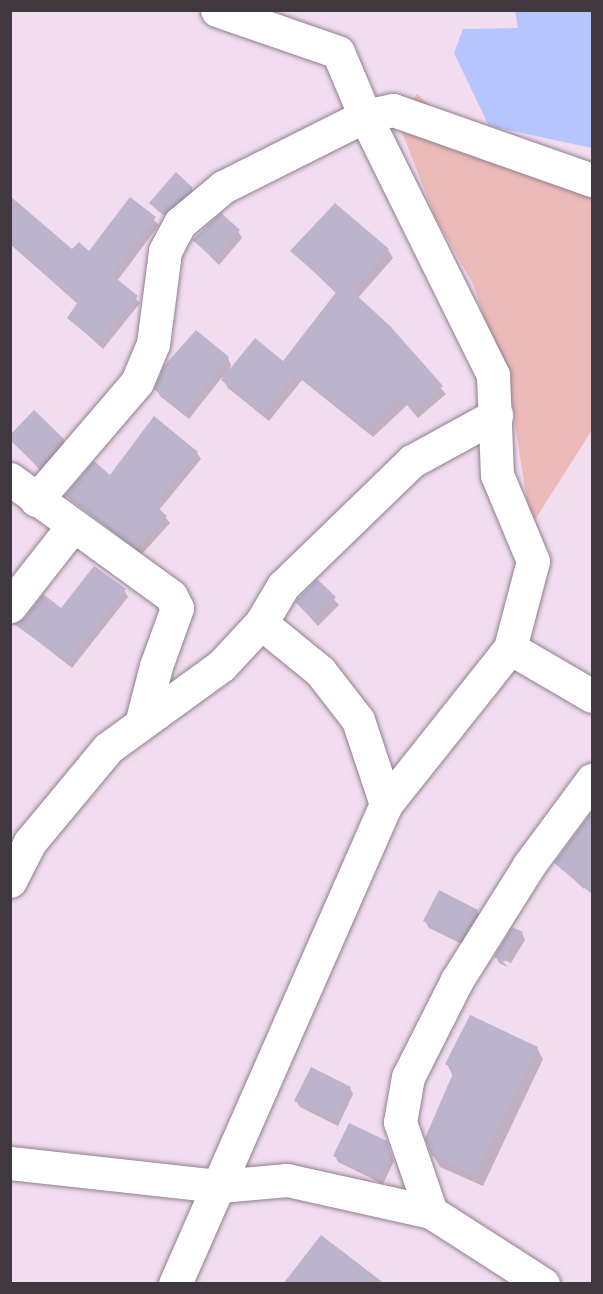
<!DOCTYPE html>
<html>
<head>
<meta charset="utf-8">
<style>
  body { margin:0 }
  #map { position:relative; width:603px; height:1294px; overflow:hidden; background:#f1dcf0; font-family:Mulish,sans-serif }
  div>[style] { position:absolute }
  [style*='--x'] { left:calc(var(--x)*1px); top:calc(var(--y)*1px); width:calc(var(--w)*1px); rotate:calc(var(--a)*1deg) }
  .green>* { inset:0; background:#ecbab8 }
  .water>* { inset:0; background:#b6c5fd }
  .shadow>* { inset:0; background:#0003 }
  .building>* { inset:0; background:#bcb4cc }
  .roads { filter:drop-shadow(0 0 2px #907e8f) drop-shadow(0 0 2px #907e8f) }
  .minor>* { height:33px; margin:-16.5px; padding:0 16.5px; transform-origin:16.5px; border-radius:16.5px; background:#fff }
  span { translate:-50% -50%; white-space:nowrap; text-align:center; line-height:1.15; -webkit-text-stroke:6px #fff; paint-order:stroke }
  .frame { position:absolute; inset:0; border:12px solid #40383f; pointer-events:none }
</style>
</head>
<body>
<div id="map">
  <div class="green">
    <div style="clip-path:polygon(417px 94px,473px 144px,592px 186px,592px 430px,531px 526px,511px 399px,473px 284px,435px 217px,398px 122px)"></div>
  </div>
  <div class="water">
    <div style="clip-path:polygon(515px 11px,592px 11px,592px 148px,489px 126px,454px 53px,463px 29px,518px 28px)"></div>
  </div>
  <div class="shadow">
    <div style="clip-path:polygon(192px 189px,195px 195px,170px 218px,151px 203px)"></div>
    <div style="clip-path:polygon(131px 199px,159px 225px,117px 281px,140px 303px,103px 349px,69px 318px,78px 304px,10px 244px,10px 206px,72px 251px,90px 253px)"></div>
    <div style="clip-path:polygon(238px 231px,242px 238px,219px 265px,194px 240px)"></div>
    <div style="clip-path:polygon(388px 250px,393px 258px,358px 298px,446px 394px,418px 418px,407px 405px,373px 437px,302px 380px,269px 421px,228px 388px,222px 377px,189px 419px,160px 396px,156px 389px,228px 358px,231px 365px,228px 374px,283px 363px,337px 294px,292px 251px)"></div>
    <div style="clip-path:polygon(10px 438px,63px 440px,66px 446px,43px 473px)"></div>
    <div style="clip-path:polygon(197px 453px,201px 459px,159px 510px,170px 523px,142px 554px,66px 496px,110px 477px)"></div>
    <div style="clip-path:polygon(317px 581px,339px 605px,318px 626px,297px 603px)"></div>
    <div style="clip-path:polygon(124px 590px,128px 597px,72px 668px,16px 624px)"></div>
    <div style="clip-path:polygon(581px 829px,592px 839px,592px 879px,584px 889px,556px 863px)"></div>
    <div style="clip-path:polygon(439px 892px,477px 911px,481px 918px,464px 945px,429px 928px,425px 921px)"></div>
    <div style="clip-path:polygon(522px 933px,525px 940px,511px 963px,499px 958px,508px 967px,499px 963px,496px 957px)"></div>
    <div style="clip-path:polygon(537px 1048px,543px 1059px,483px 1186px,440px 1167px,433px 1155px,453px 1076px,447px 1064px)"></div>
    <div style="clip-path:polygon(350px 1088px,353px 1094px,338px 1126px,300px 1107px,296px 1101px)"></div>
    <div style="clip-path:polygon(386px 1142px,394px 1161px,383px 1184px,338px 1162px,335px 1156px)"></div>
  </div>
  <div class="building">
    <div style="clip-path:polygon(176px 172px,193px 188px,163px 215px,149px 203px)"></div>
    <div style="clip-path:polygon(10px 196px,72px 249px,79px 242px,89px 251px,130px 197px,156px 217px,112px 275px,138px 296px,99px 344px,67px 318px,78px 302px,10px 242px)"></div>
    <div style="clip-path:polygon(335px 203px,389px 249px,353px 292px,391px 327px,443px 386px,413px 411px,401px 398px,368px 430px,297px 373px,264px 414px,221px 380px,255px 338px,283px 361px,337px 291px,290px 251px)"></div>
    <div style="clip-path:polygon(221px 213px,240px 230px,215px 259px,192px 240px)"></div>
    <div style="clip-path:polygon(196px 330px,229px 357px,185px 414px,154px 389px,164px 366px)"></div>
    <div style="clip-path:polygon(34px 410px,64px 439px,39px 468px,10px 440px,10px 435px)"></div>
    <div style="clip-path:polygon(154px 416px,198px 452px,155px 505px,167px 516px,137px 548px,65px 495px,94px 461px,110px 475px)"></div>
    <div style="clip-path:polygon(94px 566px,126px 589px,68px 663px,14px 624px,25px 618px,43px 594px,61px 608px)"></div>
    <div style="clip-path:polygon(317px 579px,336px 597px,314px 620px,295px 602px)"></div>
    <div style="clip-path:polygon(592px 811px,592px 894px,554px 863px)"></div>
    <div style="clip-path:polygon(439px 890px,478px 910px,460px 940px,423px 921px)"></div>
    <div style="clip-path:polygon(512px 927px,523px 932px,504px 962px,494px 957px)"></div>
    <div style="clip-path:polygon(470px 1015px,538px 1047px,476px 1176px,432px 1156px,425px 1138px,455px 1069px,445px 1064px)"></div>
    <div style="clip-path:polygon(311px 1067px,351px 1087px,335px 1120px,294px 1101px)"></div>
    <div style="clip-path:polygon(349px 1123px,387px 1141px,391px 1154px,379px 1178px,333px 1156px)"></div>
    <div style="clip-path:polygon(321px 1235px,385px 1284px,283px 1284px)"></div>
  </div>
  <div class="roads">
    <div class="minor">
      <div style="--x:10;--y:479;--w:199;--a:36"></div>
      <div style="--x:171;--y:596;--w:13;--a:63"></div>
      <div style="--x:177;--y:608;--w:62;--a:109.9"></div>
      <div style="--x:156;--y:666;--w:56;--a:104.5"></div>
      <div style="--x:36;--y:500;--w:155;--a:-49.4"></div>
      <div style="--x:137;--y:382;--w:41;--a:-67.2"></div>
      <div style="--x:153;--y:344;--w:94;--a:-82.6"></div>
      <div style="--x:165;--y:251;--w:32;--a:-62"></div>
      <div style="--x:180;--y:223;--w:56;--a:-39.9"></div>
      <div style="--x:223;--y:187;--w:159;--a:-26.6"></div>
      <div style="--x:365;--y:116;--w:29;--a:-12"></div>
      <div style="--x:393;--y:110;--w:211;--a:19.4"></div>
      <div style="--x:10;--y:606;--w:100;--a:-51.9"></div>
      <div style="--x:261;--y:623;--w:76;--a:39.1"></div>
      <div style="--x:320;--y:671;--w:62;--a:52.2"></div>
      <div style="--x:358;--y:720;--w:89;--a:71.6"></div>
      <div style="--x:510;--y:648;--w:95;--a:30.3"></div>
      <div style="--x:10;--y:881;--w:44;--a:-62.9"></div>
      <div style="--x:30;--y:842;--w:122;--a:-50.3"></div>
      <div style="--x:108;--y:748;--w:140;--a:-36"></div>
      <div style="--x:221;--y:666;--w:59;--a:-47.1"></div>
      <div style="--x:261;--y:623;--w:43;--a:-59.3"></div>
      <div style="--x:283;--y:586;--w:180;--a:-44.1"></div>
      <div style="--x:412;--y:461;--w:96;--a:-28.7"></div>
      <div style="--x:10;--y:1163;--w:211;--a:6.3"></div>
      <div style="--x:220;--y:1186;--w:67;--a:-5.1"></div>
      <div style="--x:287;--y:1180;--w:148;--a:12.5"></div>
      <div style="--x:431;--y:1212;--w:133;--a:32.7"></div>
      <div style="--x:431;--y:1212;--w:95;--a:-109"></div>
      <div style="--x:400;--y:1122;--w:46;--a:-79.9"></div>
      <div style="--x:408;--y:1077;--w:109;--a:-63.2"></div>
      <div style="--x:457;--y:980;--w:136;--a:-57.9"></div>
      <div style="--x:529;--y:865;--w:106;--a:-53.5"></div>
      <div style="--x:175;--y:1284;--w:524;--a:-66.27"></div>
      <div style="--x:386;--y:804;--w:199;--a:-51.5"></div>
      <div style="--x:510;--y:648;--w:90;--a:-75.2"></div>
      <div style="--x:533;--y:561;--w:93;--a:-112.7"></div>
      <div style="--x:497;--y:475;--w:100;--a:-92.3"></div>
      <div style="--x:493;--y:375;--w:289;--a:-116.3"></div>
      <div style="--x:365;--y:116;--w:69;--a:-112.9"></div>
      <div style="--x:338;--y:52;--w:128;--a:-160.9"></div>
    </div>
  </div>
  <div class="frame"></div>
</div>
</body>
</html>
